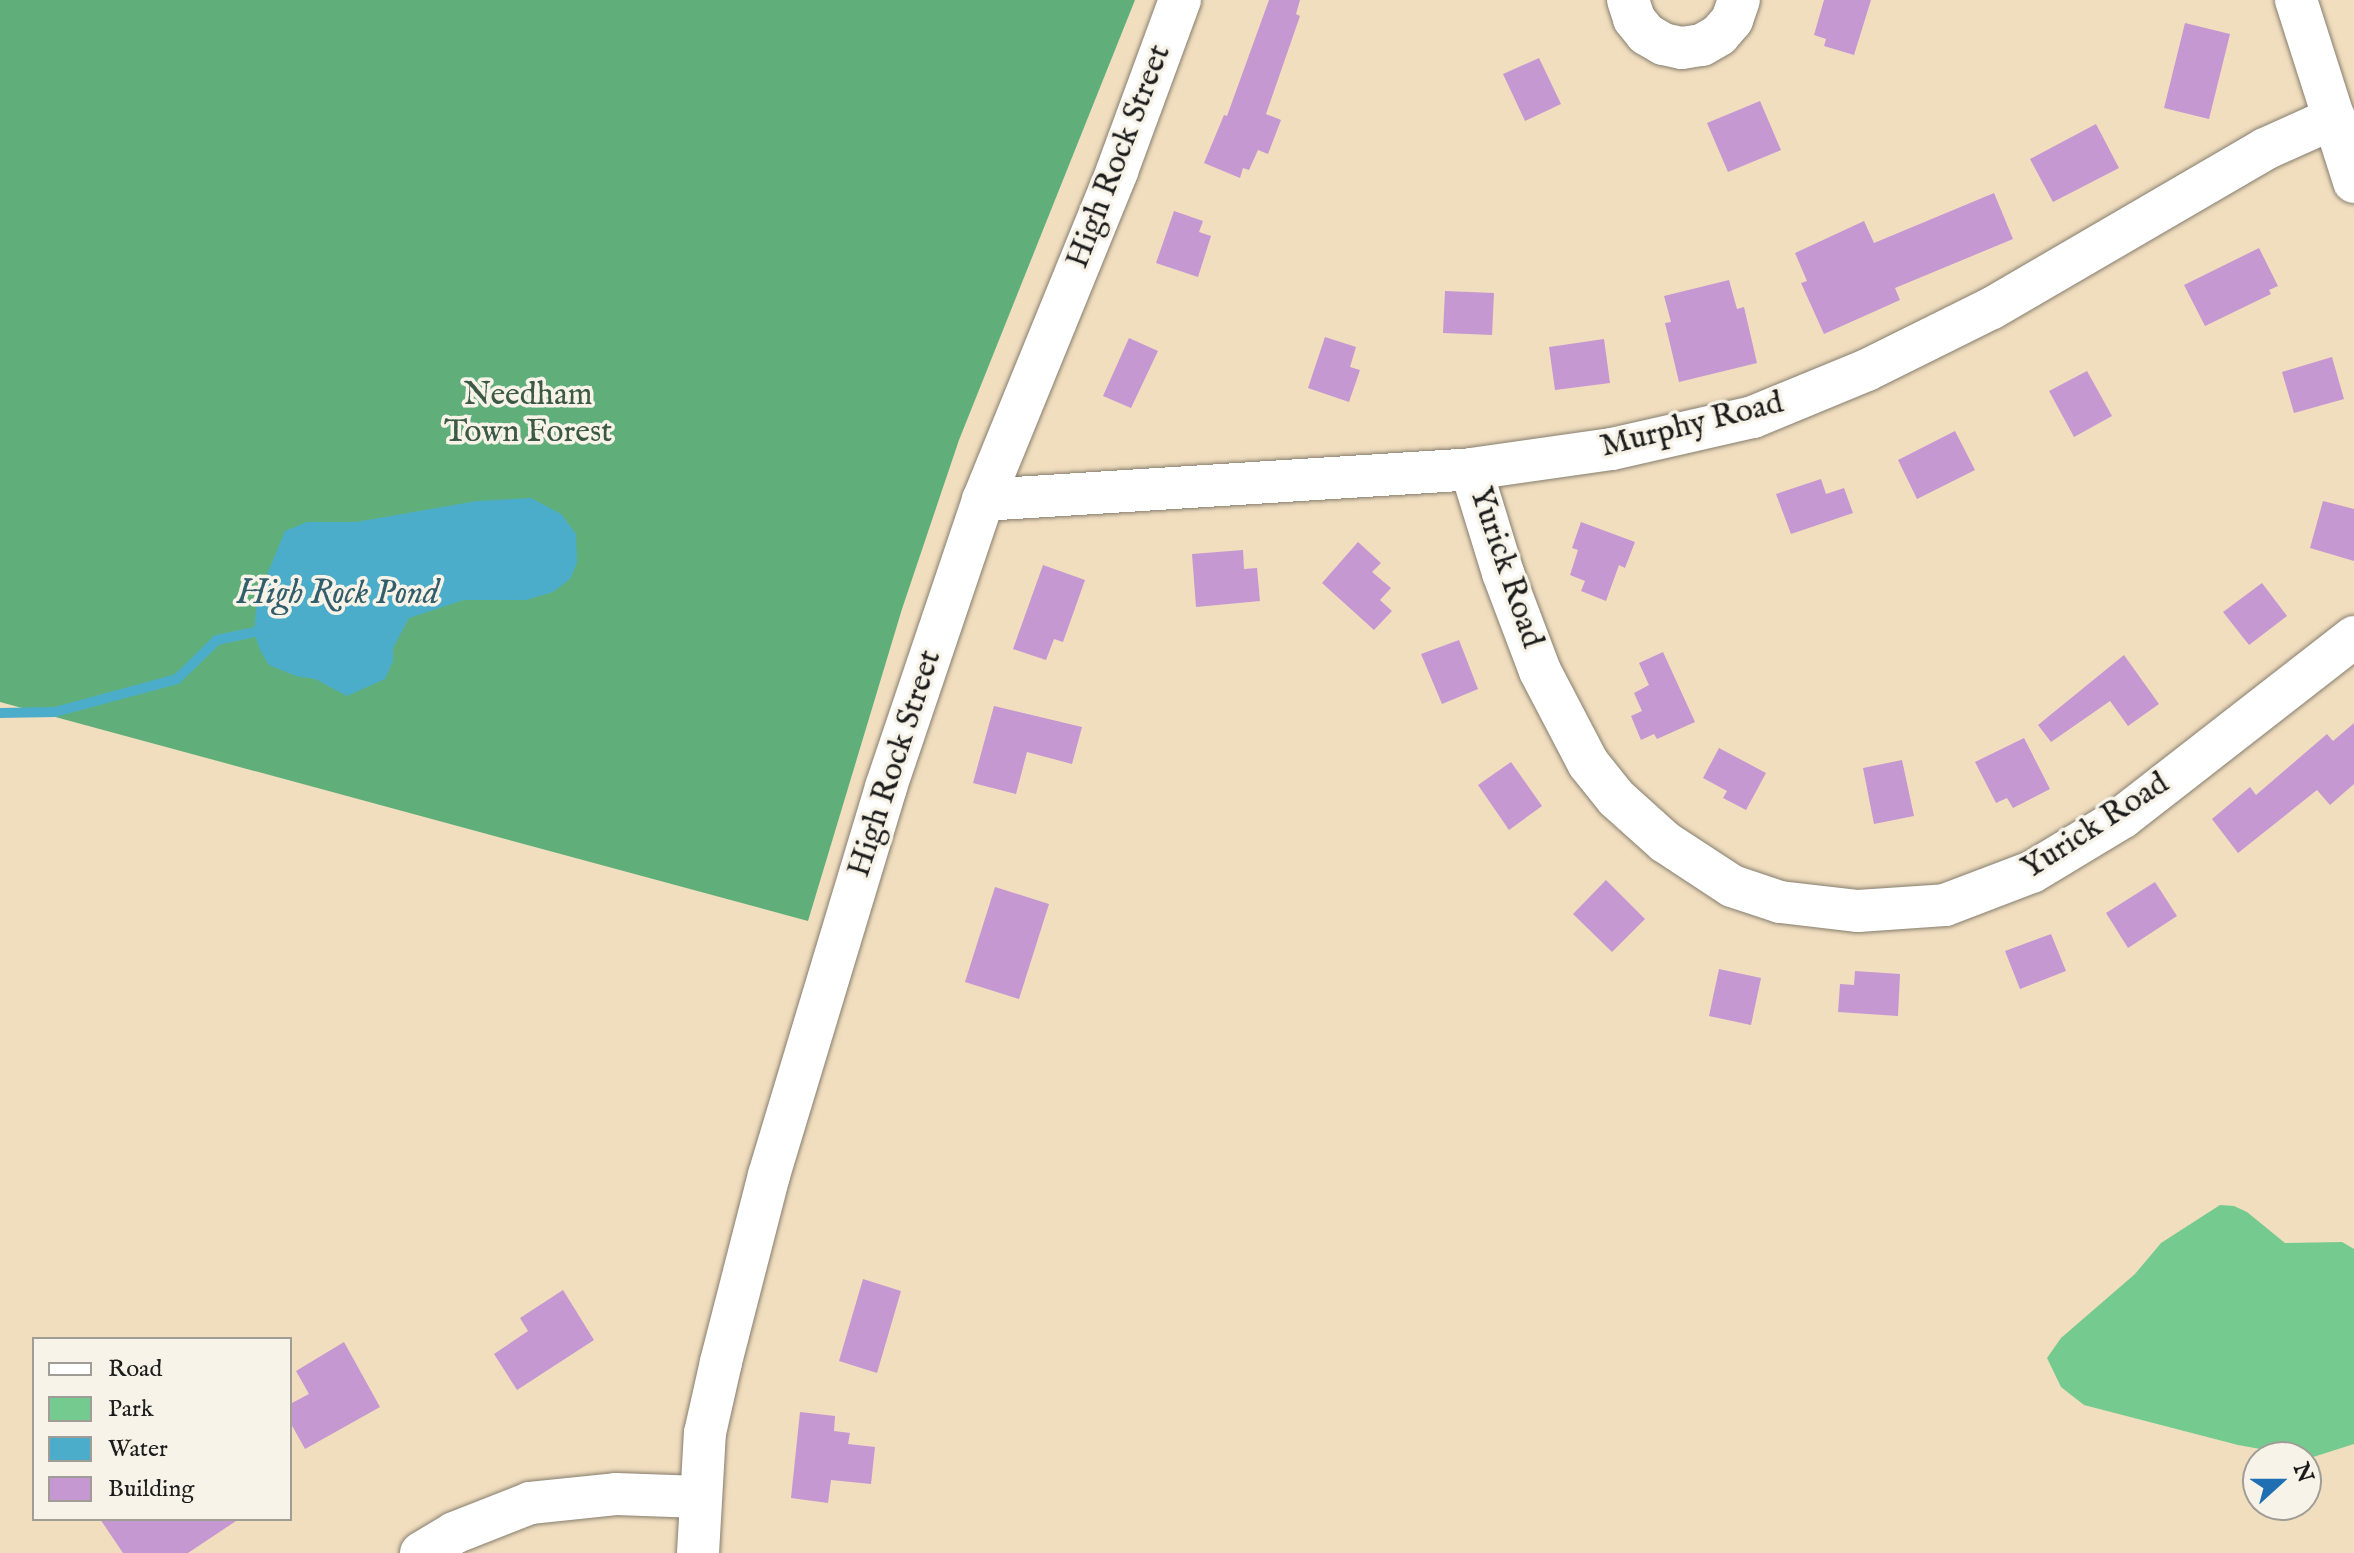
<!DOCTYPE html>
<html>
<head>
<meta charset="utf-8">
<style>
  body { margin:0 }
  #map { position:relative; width:2354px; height:1553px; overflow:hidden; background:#f1debf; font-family:"IM FELL English",serif }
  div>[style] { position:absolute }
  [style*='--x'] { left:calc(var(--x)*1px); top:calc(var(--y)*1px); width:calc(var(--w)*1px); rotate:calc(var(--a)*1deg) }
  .green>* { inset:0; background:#75cb8f }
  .forest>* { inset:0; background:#60af7a }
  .water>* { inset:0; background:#4cadcb }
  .stream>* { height:10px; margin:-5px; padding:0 5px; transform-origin:5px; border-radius:5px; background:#4cadcb }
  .building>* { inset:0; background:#c598d2 }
  .roads { filter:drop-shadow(0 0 2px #867d6e) drop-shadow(0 0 2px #867d6e) }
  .minor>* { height:42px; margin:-21px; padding:0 21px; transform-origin:21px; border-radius:21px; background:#fff }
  span { translate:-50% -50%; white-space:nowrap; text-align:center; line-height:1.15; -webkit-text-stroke:7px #f7f3e8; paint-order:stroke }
  .street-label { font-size:32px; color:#1c1c1c }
  .park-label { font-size:32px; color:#3b5944 }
  .water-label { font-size:34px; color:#325d6b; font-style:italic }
  .legend { position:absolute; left:32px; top:1337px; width:260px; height:184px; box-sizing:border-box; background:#f7f3e8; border:2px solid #9f9d96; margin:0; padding:10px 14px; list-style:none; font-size:24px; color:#1c1c1c }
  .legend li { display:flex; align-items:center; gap:16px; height:40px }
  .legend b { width:40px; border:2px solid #9f9d96 }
  .north { position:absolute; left:2242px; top:1441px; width:80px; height:80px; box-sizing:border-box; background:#f7f3e8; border:2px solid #9f9d96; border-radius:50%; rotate:69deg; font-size:22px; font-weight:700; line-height:32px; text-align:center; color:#1c1c1c }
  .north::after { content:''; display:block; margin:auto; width:28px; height:36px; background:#1f6fb2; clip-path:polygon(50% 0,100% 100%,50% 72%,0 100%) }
</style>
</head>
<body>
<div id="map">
  <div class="green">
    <div style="clip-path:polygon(2220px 1205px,2234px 1206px,2247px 1212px,2285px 1243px,2342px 1242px,2354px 1249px,2354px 1444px,2310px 1458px,2238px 1445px,2084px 1405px,2061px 1387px,2047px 1358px,2061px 1338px,2135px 1274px,2161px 1243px)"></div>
  </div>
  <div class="forest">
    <div style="clip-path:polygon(0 0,1135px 0,959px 440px,902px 609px,808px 921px,0 702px)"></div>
  </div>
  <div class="water">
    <div style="clip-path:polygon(531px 498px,561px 514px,576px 534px,577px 563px,570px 579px,553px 592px,526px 600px,464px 600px,409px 618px,393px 648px,393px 661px,385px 679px,347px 696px,315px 679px,296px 676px,269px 665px,260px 650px,254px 632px,257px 599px,285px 531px,307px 522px,356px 522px,477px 501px)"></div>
  </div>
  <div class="stream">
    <div style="--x:0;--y:713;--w:55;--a:-1"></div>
    <div style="--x:55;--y:712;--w:126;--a:-15.1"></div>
    <div style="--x:177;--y:679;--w:56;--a:-44.3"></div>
    <div style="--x:217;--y:640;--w:38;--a:-12"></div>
  </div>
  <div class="building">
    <div style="clip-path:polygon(1269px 0,1300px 0,1296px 14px,1300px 16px,1266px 114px,1281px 120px,1268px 154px,1258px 150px,1249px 170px,1243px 168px,1240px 178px,1204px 163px,1224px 115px,1227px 116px)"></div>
    <div style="clip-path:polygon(1824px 0,1871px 0,1854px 55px,1824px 46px,1826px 39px,1814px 35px)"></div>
    <div style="clip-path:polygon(2185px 23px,2230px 34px,2209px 119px,2164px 108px)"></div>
    <div style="clip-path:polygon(1539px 58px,1561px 104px,1525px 121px,1503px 74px)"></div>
    <div style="clip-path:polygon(1760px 101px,1781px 150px,1728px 172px,1707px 123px)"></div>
    <div style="clip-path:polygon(2096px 124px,2119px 168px,2053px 202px,2030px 159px)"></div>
    <div style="clip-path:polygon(1994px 193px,2013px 239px,1895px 288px,1900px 300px,1824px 334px,1801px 283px,1807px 281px,1795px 253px,1864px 221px,1874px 243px)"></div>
    <div style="clip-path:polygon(1174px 211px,1203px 221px,1199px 232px,1211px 236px,1198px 277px,1156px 263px)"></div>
    <div style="clip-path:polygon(2259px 248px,2278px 286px,2269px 290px,2271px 294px,2205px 326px,2184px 285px)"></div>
    <div style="clip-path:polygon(1729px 280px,1737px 309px,1744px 307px,1757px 363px,1679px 382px,1665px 323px,1671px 322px,1664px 296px)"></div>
    <div style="clip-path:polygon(1445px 291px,1494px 293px,1492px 335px,1443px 333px)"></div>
    <div style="clip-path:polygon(1325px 337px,1356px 347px,1350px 367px,1360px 370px,1349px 402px,1308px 388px)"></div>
    <div style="clip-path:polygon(1129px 338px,1158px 351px,1131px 408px,1103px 396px)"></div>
    <div style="clip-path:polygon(1604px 339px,1610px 383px,1555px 390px,1549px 347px)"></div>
    <div style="clip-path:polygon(2332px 357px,2344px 399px,2294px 413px,2282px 372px)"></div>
    <div style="clip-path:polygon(2087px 371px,2112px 416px,2074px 437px,2049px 391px)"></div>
    <div style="clip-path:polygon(1955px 431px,1975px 470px,1917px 499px,1898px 460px)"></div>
    <div style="clip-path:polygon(1821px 479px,1826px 494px,1844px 488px,1853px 513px,1791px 534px,1776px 494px)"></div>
    <div style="clip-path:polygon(2323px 501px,2354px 509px,2354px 561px,2310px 548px)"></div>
    <div style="clip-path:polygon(1581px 522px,1635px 542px,1625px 568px,1619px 565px,1606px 601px,1581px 591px,1585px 581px,1570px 575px,1578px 550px,1572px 548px)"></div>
    <div style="clip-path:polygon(1358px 542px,1381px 563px,1372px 572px,1391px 588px,1380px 600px,1392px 611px,1374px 630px,1322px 583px)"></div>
    <div style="clip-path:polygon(1243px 550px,1244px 569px,1257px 568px,1260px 601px,1196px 607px,1192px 554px)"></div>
    <div style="clip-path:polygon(1043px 565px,1085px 580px,1063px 642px,1054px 639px,1046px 660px,1013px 649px)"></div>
    <div style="clip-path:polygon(2262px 583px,2287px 616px,2249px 645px,2223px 612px)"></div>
    <div style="clip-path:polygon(1459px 640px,1478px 689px,1442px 704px,1421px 654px)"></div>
    <div style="clip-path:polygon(1663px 652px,1695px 722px,1657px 739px,1654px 734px,1641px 740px,1631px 716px,1642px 711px,1634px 693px,1649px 685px,1639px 663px)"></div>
    <div style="clip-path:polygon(2124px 655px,2159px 704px,2128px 726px,2110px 701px,2051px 742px,2038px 725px)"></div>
    <div style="clip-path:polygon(994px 706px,1082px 727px,1072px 764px,1027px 752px,1016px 794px,973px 783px)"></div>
    <div style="clip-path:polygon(2354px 723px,2354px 784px,2330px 805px,2317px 790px,2238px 853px,2212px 819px,2250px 787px,2256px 795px,2327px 734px,2333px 741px)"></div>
    <div style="clip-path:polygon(2024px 738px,2050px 789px,2013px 808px,2007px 798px,1996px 803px,1975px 762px)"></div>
    <div style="clip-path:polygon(1719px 748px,1766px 773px,1746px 810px,1723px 798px,1727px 791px,1703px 778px)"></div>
    <div style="clip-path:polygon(1902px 760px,1914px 816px,1874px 824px,1863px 768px)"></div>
    <div style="clip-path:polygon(1511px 762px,1542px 806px,1509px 830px,1478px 785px)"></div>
    <div style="clip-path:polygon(1606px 880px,1645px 919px,1612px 952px,1573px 914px)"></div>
    <div style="clip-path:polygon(2155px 882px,2177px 916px,2128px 948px,2106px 913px)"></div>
    <div style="clip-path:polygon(995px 887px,1049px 904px,1019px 999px,965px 982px)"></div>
    <div style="clip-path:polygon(2051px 934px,2066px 971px,2020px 989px,2005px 951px)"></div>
    <div style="clip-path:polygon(1719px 969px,1761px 978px,1751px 1025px,1709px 1016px)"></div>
    <div style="clip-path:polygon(1855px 971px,1900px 974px,1898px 1016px,1838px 1012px,1840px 984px,1854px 985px)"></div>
    <div style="clip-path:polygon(863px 1279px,901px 1291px,877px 1373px,839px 1361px)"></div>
    <div style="clip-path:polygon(563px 1290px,594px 1340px,517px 1390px,494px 1354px,528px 1331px,520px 1318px)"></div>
    <div style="clip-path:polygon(344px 1342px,380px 1407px,305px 1449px,290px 1422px,290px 1404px,309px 1394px,296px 1371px)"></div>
    <div style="clip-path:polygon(800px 1412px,835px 1416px,834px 1431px,850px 1433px,848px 1444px,875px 1447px,871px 1484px,831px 1480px,828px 1503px,791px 1498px)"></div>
    <div style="clip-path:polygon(100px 1519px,239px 1519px,188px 1553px,123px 1553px)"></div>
  </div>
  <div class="roads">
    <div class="minor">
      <div style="--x:1628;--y:0;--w:20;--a:72"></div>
      <div style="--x:1634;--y:19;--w:19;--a:51"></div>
      <div style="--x:1646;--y:34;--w:20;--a:30"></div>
      <div style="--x:1663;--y:44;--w:19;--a:12"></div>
      <div style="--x:1682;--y:48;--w:20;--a:-9"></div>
      <div style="--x:1702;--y:45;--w:20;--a:-30"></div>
      <div style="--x:1719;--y:35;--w:20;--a:-49"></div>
      <div style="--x:1732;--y:20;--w:21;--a:-71"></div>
      <div style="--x:2296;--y:0;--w:191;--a:72.3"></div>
      <div style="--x:1471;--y:469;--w:109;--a:72.9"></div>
      <div style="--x:1503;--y:573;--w:105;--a:69.3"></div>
      <div style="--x:1540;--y:671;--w:104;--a:62.4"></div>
      <div style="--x:1588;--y:763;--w:45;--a:51.3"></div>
      <div style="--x:1616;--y:798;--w:66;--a:41.9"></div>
      <div style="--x:1665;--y:842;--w:80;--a:33.3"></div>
      <div style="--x:1732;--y:886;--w:51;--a:18.4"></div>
      <div style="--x:1780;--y:902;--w:79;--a:6.6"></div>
      <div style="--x:1858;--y:911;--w:87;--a:-3.9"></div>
      <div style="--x:1945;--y:905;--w:93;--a:-20.8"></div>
      <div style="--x:2032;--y:872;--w:106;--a:-31.1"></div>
      <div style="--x:2123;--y:817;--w:293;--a:-37.9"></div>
      <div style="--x:983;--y:500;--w:489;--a:-3.6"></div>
      <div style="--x:1471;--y:469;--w:142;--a:-8.1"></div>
      <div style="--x:1612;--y:449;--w:145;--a:-12.8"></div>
      <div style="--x:1753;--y:417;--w:123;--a:-22.4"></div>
      <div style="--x:1867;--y:370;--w:140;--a:-26.4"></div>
      <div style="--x:1992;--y:308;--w:316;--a:-30.2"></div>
      <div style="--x:2265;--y:149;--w:76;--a:-24.2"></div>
      <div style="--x:421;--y:1553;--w:39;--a:-31"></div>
      <div style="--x:454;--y:1533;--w:82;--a:-21.5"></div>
      <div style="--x:530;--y:1503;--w:86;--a:-6"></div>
      <div style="--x:616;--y:1494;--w:84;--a:2"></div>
      <div style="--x:698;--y:1553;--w:120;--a:-86.7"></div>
      <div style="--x:705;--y:1433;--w:73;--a:-77.3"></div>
      <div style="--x:721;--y:1362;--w:193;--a:-75.6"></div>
      <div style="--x:769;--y:1175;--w:405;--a:-73.2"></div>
      <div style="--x:886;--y:787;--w:303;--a:-71.3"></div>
      <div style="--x:983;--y:500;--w:355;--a:-67.8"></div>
      <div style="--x:1117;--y:171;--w:182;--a:-69.8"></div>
    </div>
  </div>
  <div class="street-label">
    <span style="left:1120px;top:157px;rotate:-69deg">High Rock Street</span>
    <span style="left:1692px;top:426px;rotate:-14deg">Murphy Road</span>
    <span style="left:1505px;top:568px;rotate:71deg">Yurick Road</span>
    <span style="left:896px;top:764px;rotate:-72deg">High Rock Street</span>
    <span style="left:2096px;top:827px;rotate:-33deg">Yurick Road</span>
  </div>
  <div class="park-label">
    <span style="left:528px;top:415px">Needham<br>Town Forest</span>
  </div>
  <div class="water-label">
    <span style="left:338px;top:594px">High Rock Pond</span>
  </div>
  <ul class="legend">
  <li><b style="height:10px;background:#fff"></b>Road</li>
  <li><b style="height:22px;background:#75cb8f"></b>Park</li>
  <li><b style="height:22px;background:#4cadcb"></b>Water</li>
  <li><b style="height:22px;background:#c598d2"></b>Building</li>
  </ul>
  <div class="north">N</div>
</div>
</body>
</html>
